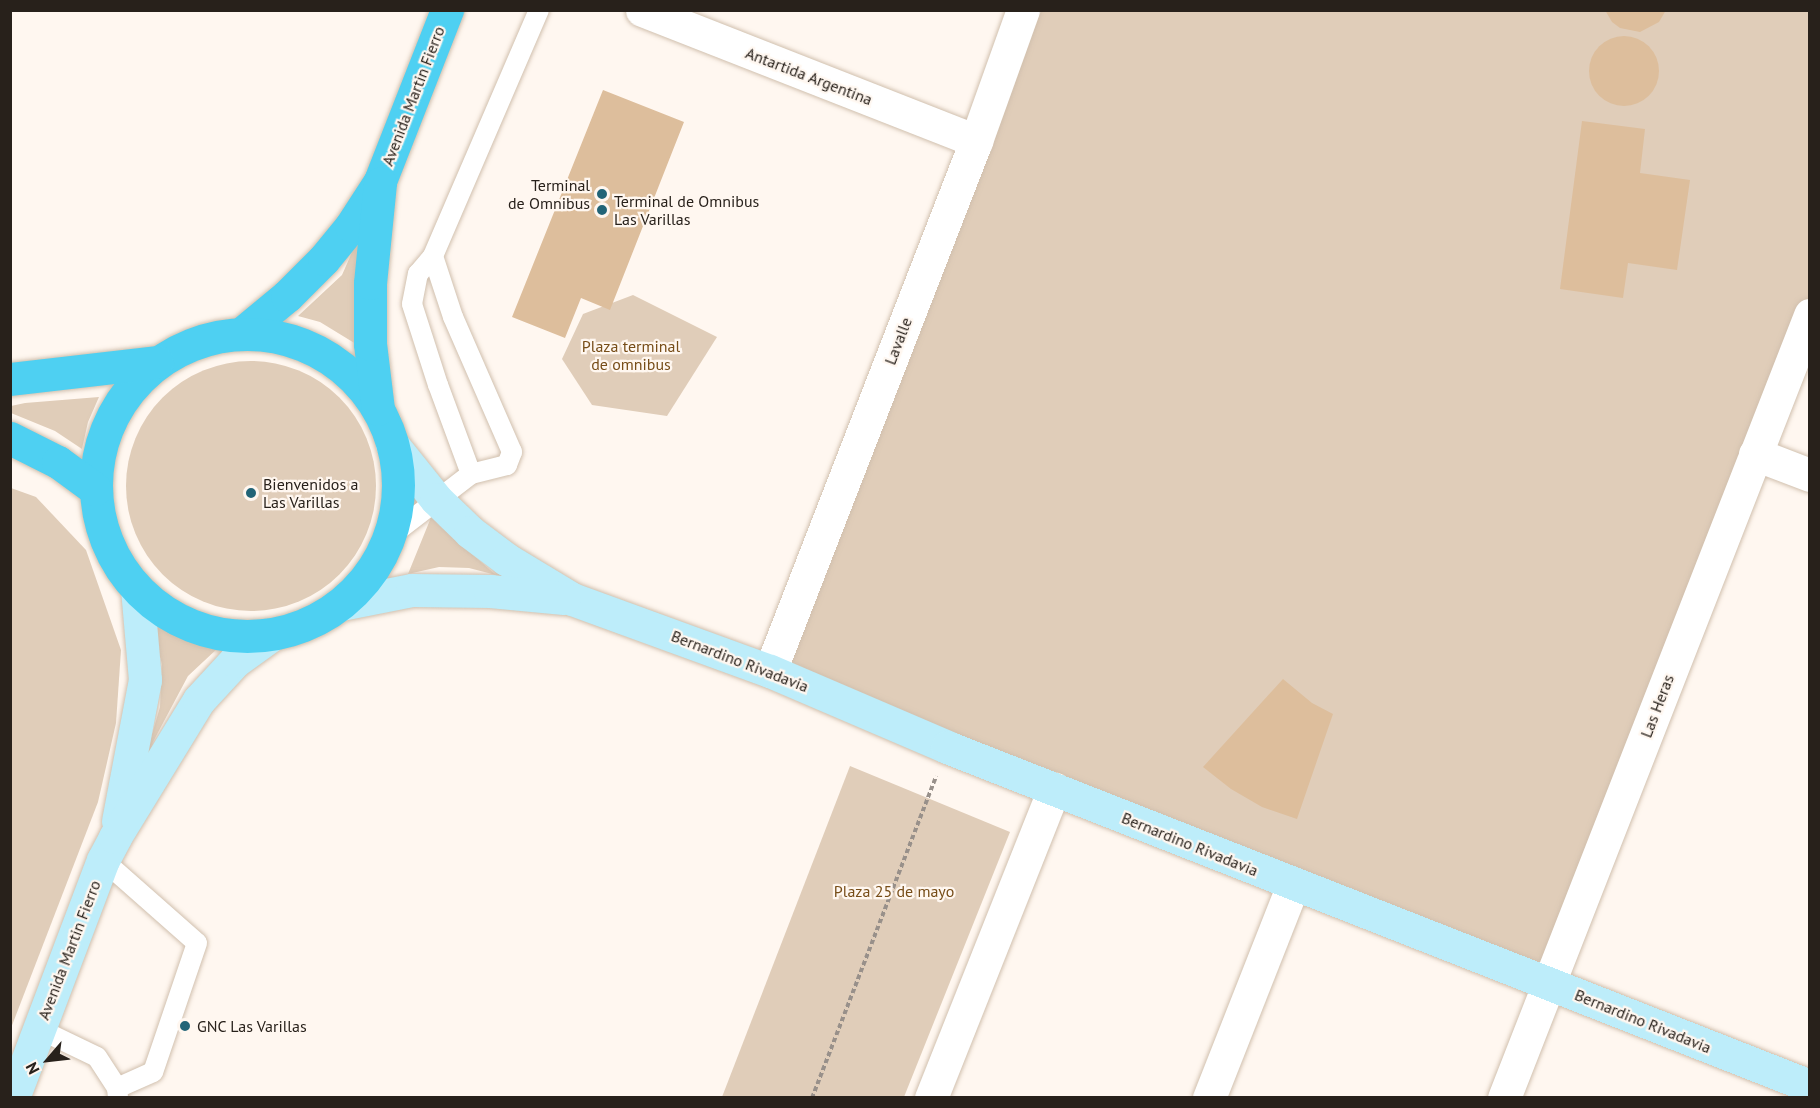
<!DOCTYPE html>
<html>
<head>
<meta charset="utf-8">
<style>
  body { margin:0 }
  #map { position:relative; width:1820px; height:1108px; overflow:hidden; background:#fff7f0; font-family:"PT Sans",sans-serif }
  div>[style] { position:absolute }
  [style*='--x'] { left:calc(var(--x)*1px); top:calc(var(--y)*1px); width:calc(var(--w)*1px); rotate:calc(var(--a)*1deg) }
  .green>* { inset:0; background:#e0cdb9 }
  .round { border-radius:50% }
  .building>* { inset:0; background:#ddbe9c }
  .path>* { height:4px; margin-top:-2px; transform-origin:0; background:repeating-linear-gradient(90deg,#98908a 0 4.5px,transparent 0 7.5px) }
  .roads { filter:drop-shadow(0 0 2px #d1c0ae) drop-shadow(0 0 2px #d1c0ae) }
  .service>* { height:20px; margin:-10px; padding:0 10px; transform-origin:10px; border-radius:10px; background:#fff }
  .minor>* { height:33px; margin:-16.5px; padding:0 16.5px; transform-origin:16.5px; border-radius:16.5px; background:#fff }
  .secondary>* { height:33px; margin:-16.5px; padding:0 16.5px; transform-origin:16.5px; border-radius:16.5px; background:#bdedfa }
  .trunk>* { height:33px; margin:-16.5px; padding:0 16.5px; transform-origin:16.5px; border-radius:16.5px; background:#4ed0f2 }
  .trunk>.ring { margin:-16.5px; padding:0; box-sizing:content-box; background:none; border:33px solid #4ed0f2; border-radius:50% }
  .dots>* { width:16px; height:16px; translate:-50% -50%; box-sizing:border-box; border:3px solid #fff7f0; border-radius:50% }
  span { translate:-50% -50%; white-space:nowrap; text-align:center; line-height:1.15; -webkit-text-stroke:4.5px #fff7f0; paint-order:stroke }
  .street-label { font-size:16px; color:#28211b }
  .poi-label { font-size:16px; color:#28211b }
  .right { translate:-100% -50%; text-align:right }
  .left { translate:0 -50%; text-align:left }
  .park-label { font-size:16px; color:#774d18 }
  .frame { position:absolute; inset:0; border:12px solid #28211b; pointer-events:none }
  .north { position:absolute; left:18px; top:1030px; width:60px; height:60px; -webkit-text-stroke:4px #fff7f0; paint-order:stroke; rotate:242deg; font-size:16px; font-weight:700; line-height:24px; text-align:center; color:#28211b }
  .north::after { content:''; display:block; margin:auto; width:21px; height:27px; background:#28211b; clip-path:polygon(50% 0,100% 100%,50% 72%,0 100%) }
</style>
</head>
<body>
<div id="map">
  <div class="green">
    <div style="clip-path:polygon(1018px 11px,1809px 11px,1809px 319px,1549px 984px,770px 671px)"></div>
    <div style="clip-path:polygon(364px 225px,356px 344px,320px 322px,298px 316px,342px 275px)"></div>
    <div style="clip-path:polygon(633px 295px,717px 337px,667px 416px,592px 405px,562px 359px,583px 314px)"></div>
    <div class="round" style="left:126px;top:361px;width:250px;height:250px"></div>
    <div style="clip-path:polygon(99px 397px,88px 422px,82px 449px,55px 431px,11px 413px,11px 406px,25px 403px)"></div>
    <div style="clip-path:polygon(11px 488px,36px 497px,86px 550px,121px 650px,116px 723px,98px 802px,11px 1028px)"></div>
    <div style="clip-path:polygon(432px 515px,440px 526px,496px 575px,469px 568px,439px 567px,408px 574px)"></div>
    <div style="clip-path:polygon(150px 620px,219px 647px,188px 676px,146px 755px,160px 707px,162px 664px)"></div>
    <div style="clip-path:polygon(850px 766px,1010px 832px,904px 1097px,722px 1097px)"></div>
  </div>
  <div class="building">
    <div style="clip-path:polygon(1605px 10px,1666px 10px,1659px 22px,1640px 32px,1620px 28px,1612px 22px)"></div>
    <div class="round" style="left:1589px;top:36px;width:70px;height:70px"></div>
    <div style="clip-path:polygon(603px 90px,684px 122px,610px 310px,581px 298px,565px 338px,512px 317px)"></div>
    <div style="clip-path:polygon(1582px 121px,1645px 129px,1640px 173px,1690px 180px,1677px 270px,1628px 263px,1623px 298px,1560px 289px)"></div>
    <div style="clip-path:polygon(1283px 679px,1312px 703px,1333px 714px,1297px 819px,1262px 807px,1231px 789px,1203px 767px)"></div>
  </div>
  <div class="path">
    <div style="--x:812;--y:1098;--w:345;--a:-68.9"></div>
  </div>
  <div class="roads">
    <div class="service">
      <div style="--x:471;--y:474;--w:95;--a:-110.3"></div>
      <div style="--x:438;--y:385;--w:85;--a:-107.8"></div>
      <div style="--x:412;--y:304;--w:31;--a:-79"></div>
      <div style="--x:418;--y:274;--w:23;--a:-50"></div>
      <div style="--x:433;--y:256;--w:268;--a:-66.7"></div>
      <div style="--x:389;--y:537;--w:103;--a:-37.5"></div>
      <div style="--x:471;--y:474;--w:37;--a:-14"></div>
      <div style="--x:507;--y:465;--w:14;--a:-69"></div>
      <div style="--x:512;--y:452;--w:147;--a:-113.6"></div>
      <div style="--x:453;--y:317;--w:64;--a:-108.2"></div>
      <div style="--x:103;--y:860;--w:125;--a:41.4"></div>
      <div style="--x:197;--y:943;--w:136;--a:108.8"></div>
      <div style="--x:153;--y:1072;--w:39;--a:156"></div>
      <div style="--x:39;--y:1029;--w:64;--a:25.8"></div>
      <div style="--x:97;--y:1057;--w:37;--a:57"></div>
      <div style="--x:117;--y:1088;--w:10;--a:84"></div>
    </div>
    <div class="minor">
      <div style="--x:642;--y:10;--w:359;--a:21.4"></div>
      <div style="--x:1755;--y:454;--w:59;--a:20.9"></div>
      <div style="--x:770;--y:671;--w:569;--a:-68.76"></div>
      <div style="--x:976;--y:141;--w:139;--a:-70.3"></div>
      <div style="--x:931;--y:1098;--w:333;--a:-68.3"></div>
      <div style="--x:1209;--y:1098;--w:229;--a:-68.5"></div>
      <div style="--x:1504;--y:1098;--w:841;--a:-68.65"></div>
    </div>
    <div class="secondary">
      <div style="--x:392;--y:444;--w:70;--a:51.3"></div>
      <div style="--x:436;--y:499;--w:47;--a:44.1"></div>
      <div style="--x:470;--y:532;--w:45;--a:36.9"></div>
      <div style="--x:506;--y:559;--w:77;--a:31.2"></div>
      <div style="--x:572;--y:599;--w:211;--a:20"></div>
      <div style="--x:770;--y:671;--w:193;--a:23.2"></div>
      <div style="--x:947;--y:747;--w:927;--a:21.45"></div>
      <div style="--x:341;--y:604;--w:72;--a:-11.2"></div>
      <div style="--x:412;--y:590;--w:78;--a:0.7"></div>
      <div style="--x:490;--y:591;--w:74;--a:5.4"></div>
      <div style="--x:118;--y:821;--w:144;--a:-79.2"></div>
      <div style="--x:145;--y:680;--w:91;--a:-95"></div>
      <div style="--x:13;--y:1098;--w:254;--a:-69.3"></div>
      <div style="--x:103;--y:860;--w:26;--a:-62"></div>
      <div style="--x:115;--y:837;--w:161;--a:-58.5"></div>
      <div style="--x:199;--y:700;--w:53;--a:-47.3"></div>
      <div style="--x:235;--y:661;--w:44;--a:-35.8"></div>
    </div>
    <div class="trunk">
      <div style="--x:241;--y:334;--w:60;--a:-39.6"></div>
      <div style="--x:287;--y:296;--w:52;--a:-45"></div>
      <div style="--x:324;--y:259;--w:43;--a:-50.7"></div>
      <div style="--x:351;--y:226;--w:54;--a:-57.2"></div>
      <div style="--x:380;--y:181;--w:184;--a:-68.6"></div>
      <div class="ring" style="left:96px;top:334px;width:269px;height:269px"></div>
      <div style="--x:10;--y:379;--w:148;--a:-6.6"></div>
      <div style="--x:378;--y:409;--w:65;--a:-97"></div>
      <div style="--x:370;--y:344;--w:61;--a:-90"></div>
      <div style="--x:370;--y:283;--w:100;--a:-84.3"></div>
      <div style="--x:10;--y:438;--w:54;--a:26.6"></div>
      <div style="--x:58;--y:462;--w:46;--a:36.1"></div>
    </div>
  </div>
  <div class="dots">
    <div style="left:602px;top:194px;background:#226477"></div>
    <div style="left:602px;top:210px;background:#226477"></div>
    <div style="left:251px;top:493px;background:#226477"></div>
    <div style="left:185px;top:1026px;background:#226477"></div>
  </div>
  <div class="street-label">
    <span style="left:809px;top:76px;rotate:21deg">Antartida Argentina</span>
    <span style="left:413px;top:96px;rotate:-69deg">Avenida Martin Fierro</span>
    <span style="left:898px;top:341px;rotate:-69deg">Lavalle</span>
    <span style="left:740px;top:661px;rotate:21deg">Bernardino Rivadavia</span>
    <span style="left:1657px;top:706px;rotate:-69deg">Las Heras</span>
    <span style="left:1190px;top:844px;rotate:22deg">Bernardino Rivadavia</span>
    <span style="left:69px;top:950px;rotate:-69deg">Avenida Martin Fierro</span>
    <span style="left:1643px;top:1021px;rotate:22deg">Bernardino Rivadavia</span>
  </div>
  <div class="poi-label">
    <span class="right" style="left:590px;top:194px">Terminal<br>de Omnibus</span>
    <span class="left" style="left:614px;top:210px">Terminal de Omnibus<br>Las Varillas</span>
    <span class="left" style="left:263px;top:493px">Bienvenidos a<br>Las Varillas</span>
    <span class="left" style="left:197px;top:1026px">GNC Las Varillas</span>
  </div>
  <div class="park-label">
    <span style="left:631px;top:355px">Plaza terminal<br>de omnibus</span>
    <span style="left:894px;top:891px">Plaza 25 de mayo</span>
  </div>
  <div class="frame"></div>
  <div class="north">N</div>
</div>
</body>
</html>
